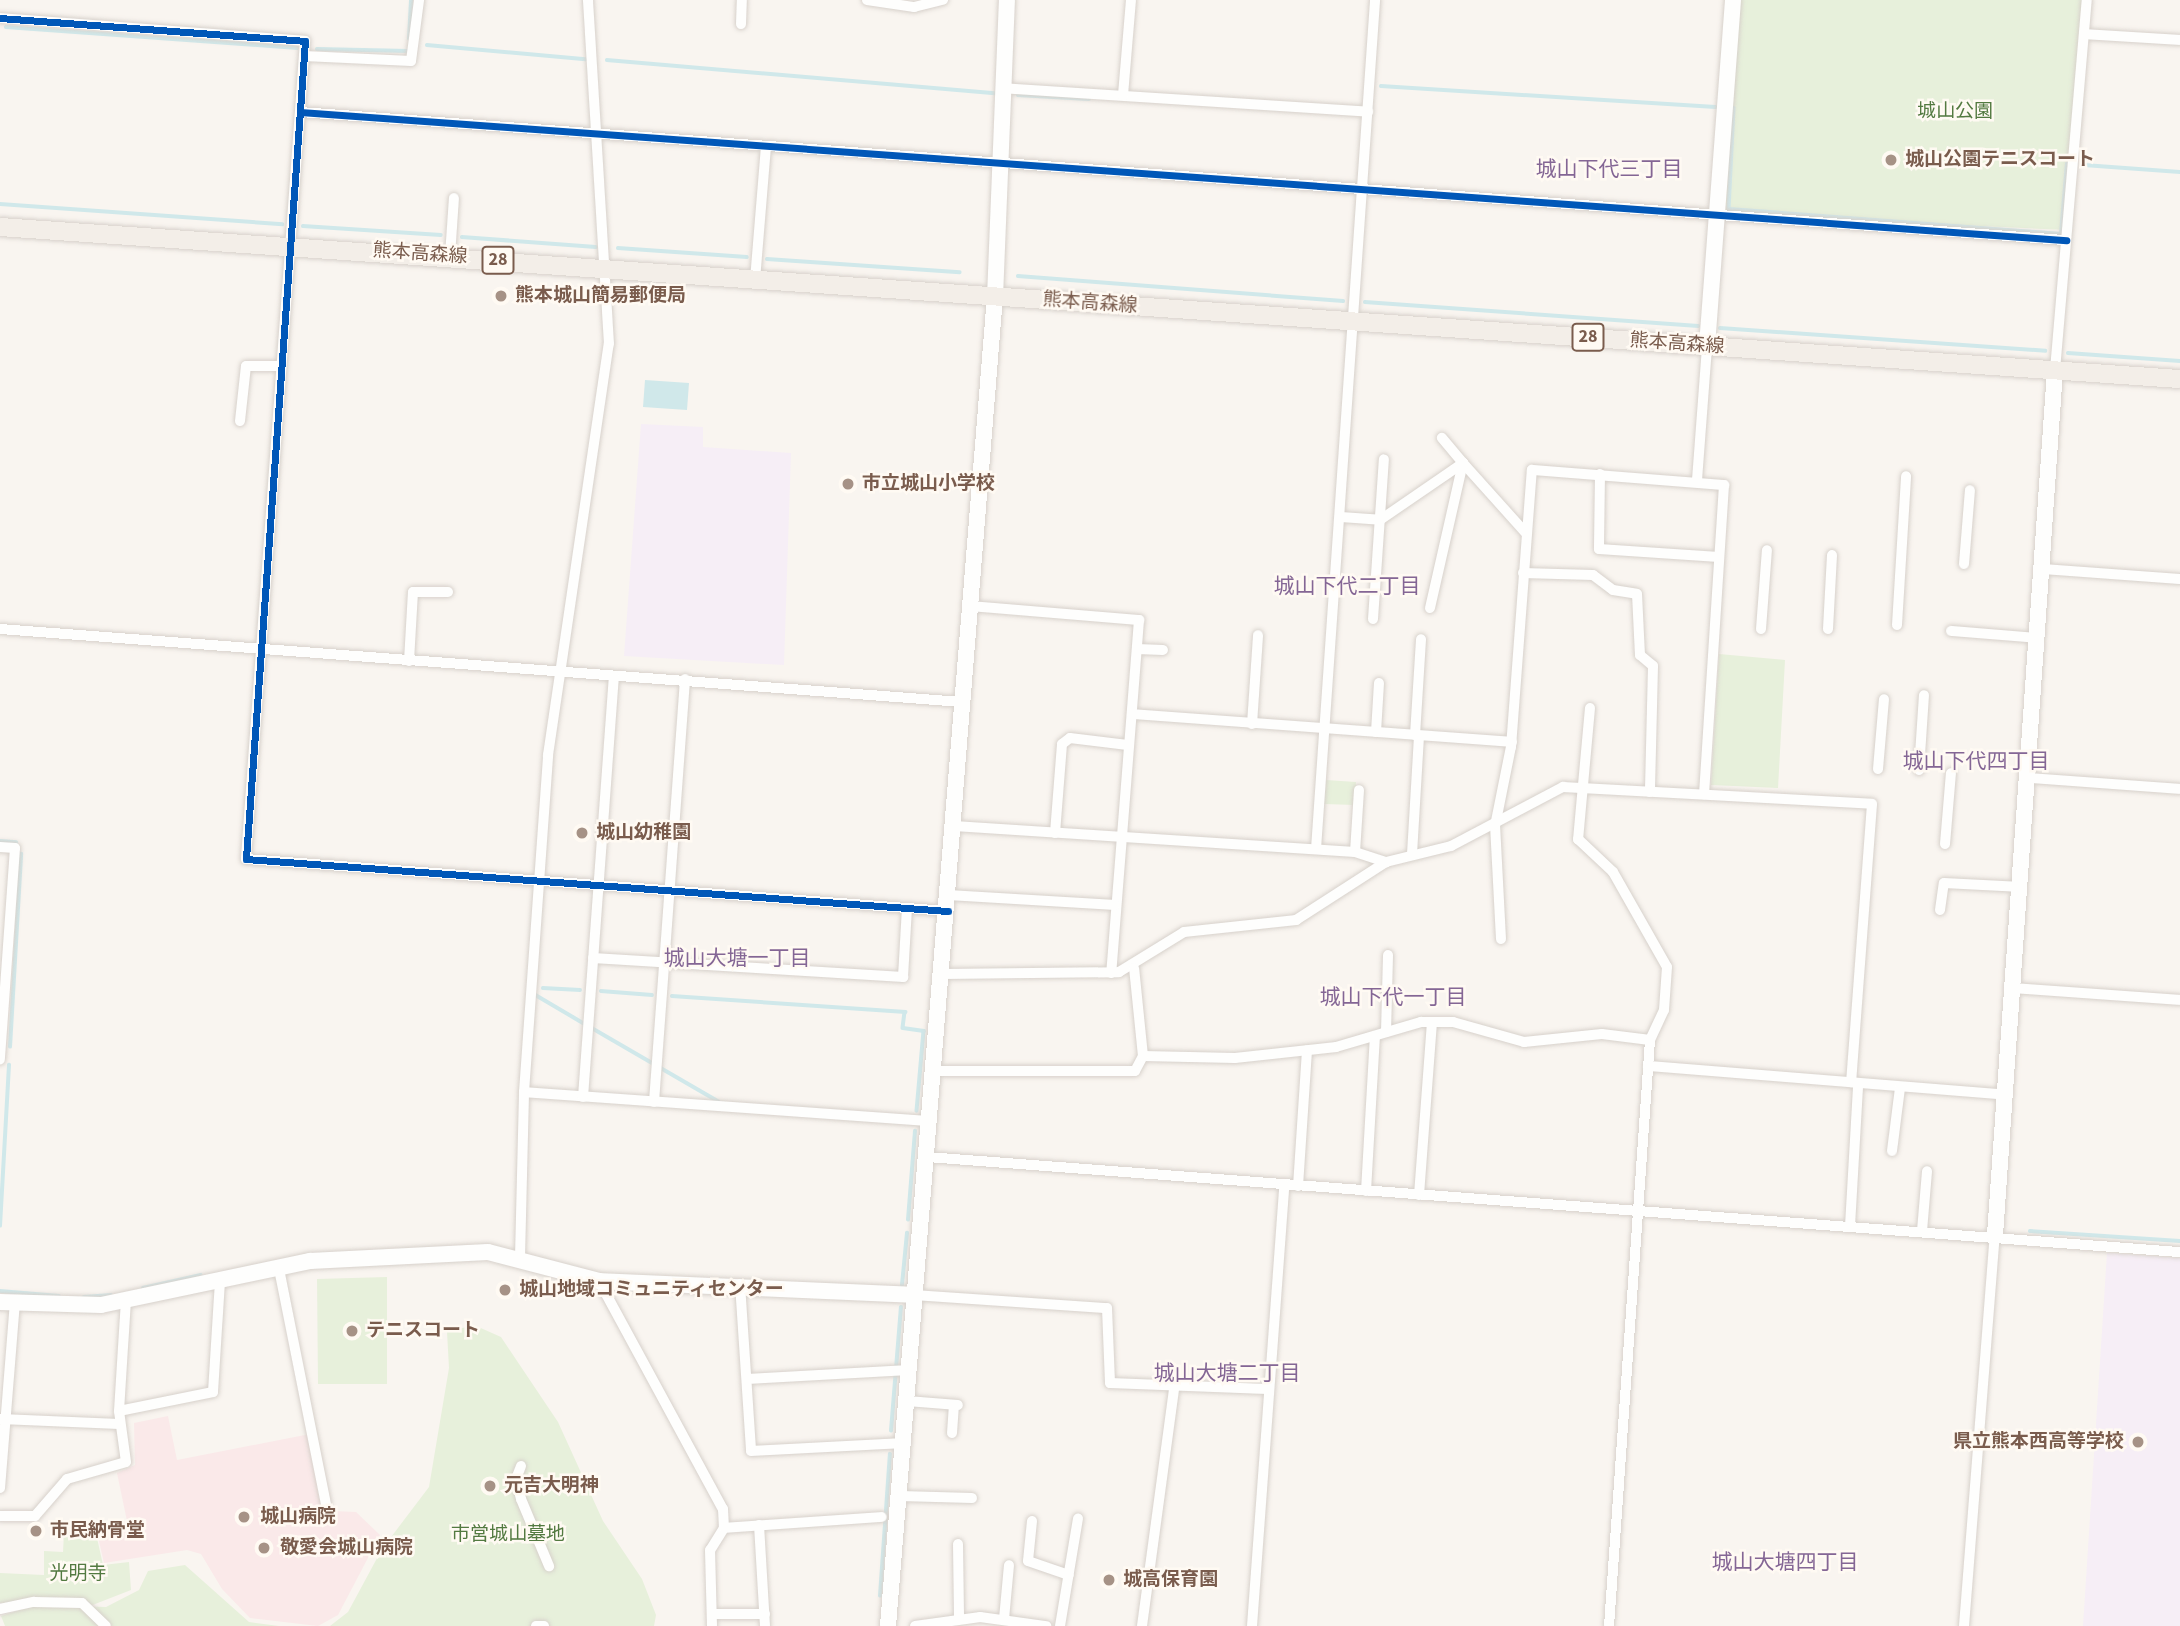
<!DOCTYPE html>
<html>
<head>
<meta charset="utf-8">
<style>
  body { margin:0 }
  #map { position:relative; width:2180px; height:1626px; overflow:hidden; background:#f9f5f0; font-family:"Source Sans 3","Noto Sans JP",sans-serif }
  div>[style] { position:absolute }
  [style*='--x'] { left:calc(var(--x)*1px); top:calc(var(--y)*1px); width:calc(var(--w)*1px); rotate:calc(var(--a)*1deg) }
  .education>* { inset:0; background:#f6eef6 }
  .medical>* { inset:0; background:#fae9e9 }
  .green>* { inset:0; background:#e7f0db }
  .water>* { inset:0; background:#d0e8ea }
  .stream>* { height:3.5px; margin:-1.75px; padding:0 1.75px; transform-origin:1.75px; border-radius:1.75px; background:#d0e8ea }
  .roads { filter:drop-shadow(0 0 2px #d7d1cb) drop-shadow(0 0 2px #d7d1cb) }
  .street>* { height:10px; margin:-5px; padding:0 5px; transform-origin:5px; border-radius:5px; background:#fefefd }
  .secondary>* { height:16px; margin:-8px; padding:0 8px; transform-origin:8px; border-radius:8px; background:#fefefd }
  .primary>* { height:18px; margin:-9px; padding:0 9px; transform-origin:9px; border-radius:9px; background:#f3eee8 }
  .cycleway>* { height:7px; margin:-3.5px; padding:0 3.5px; transform-origin:3.5px; border-radius:3.5px; background:#0057b8 }
  .dots>* { width:19px; height:19px; translate:-50% -50%; box-sizing:border-box; border:4px solid #fffaf3; border-radius:50% }
  span { translate:-50% -50%; white-space:nowrap; text-align:center; line-height:1.15; -webkit-text-stroke:5px #fffaf3; paint-order:stroke }
  .shield-label span { padding:2px 5px; background:#fffaf3; border:2px solid; border-radius:5px; -webkit-text-stroke-width:0 }
  .shield-label { font-size:18px; color:#7a5c4d; font-weight:700 }
  .park-label { font-size:19px; color:#537a41 }
  .poi-label { font-size:19px; color:#7a5c4d; font-weight:700 }
  .left { translate:0 -50%; text-align:left }
  .right { translate:-100% -50%; text-align:right }
  .street-label { font-size:19px; color:#7a5c4d }
  .neighbourhood-label { font-size:21px; color:#846695 }
</style>
</head>
<body>
<div id="map">
  <div class="education">
    <div style="clip-path:polygon(641px 424px,703px 427px,703px 447px,791px 453px,784px 665px,624px 656px)"></div>
    <div style="clip-path:polygon(2107px 1253px,2180px 1258px,2180px 1626px,2083px 1626px)"></div>
  </div>
  <div class="medical">
    <div style="clip-path:polygon(168px 1416px,177px 1460px,315px 1433px,333px 1511px,356px 1512px,380px 1535px,338px 1615px,318px 1626px,250px 1618px,222px 1589px,201px 1554px,187px 1550px,104px 1563px,96px 1528px,127px 1521px,117px 1473px,135px 1465px,134px 1423px)"></div>
  </div>
  <div class="green">
    <div style="clip-path:polygon(1733px 0,2083px 0,2067px 230px,1718px 214px)"></div>
    <div style="clip-path:polygon(1719px 654px,1785px 660px,1778px 788px,1711px 785px)"></div>
    <div style="clip-path:polygon(1326px 780px,1356px 782px,1355px 805px,1324px 804px)"></div>
    <div style="clip-path:polygon(387px 1277px,387px 1384px,318px 1384px,317px 1279px)"></div>
    <div style="clip-path:polygon(474px 1325px,501px 1337px,558px 1422px,603px 1521px,642px 1579px,656px 1615px,654px 1626px,330px 1626px,348px 1612px,382px 1549px,429px 1487px,449px 1368px,447px 1332px)"></div>
    <div style="clip-path:polygon(95px 1529px,103px 1565px,129px 1562px,131px 1590px,90px 1606px,77px 1599px,0 1603px,0 1573px,44px 1575px,44px 1551px,63px 1552px,64px 1533px)"></div>
    <div style="clip-path:polygon(185px 1565px,249px 1622px,279px 1626px,5px 1626px,1px 1616px,36px 1605px,106px 1607px,139px 1590px,148px 1571px)"></div>
  </div>
  <div class="water">
    <div style="clip-path:polygon(645px 380px,689px 383px,687px 410px,643px 407px)"></div>
  </div>
  <div class="stream">
    <div style="--x:6;--y:27;--w:292;--a:4.1"></div>
    <div style="--x:409;--y:39;--w:39;--a:-87"></div>
    <div style="--x:427;--y:45;--w:159;--a:5.1"></div>
    <div style="--x:317;--y:49;--w:91;--a:1.3"></div>
    <div style="--x:607;--y:60;--w:389;--a:4.9"></div>
    <div style="--x:1381;--y:86;--w:335;--a:3.6"></div>
    <div style="--x:1018;--y:95;--w:71;--a:3.2"></div>
    <div style="--x:1734;--y:108;--w:101;--a:92.8"></div>
    <div style="--x:1729;--y:209;--w:333;--a:4.3"></div>
    <div style="--x:2061;--y:234;--w:70;--a:-85.1"></div>
    <div style="--x:2084;--y:165;--w:96;--a:4.2"></div>
    <div style="--x:0;--y:204;--w:283;--a:4.1"></div>
    <div style="--x:303;--y:226;--w:138;--a:3.7"></div>
    <div style="--x:462;--y:237;--w:134;--a:4.3"></div>
    <div style="--x:618;--y:248;--w:129;--a:4"></div>
    <div style="--x:767;--y:259;--w:193;--a:3.9"></div>
    <div style="--x:1018;--y:276;--w:326;--a:4.4"></div>
    <div style="--x:1365;--y:302;--w:334;--a:4.1"></div>
    <div style="--x:1720;--y:328;--w:326;--a:4"></div>
    <div style="--x:2068;--y:353;--w:112;--a:4.1"></div>
    <div style="--x:0;--y:841;--w:16;--a:4"></div>
    <div style="--x:543;--y:988;--w:37;--a:3"></div>
    <div style="--x:601;--y:991;--w:51;--a:4.5"></div>
    <div style="--x:534;--y:994;--w:59;--a:30.5"></div>
    <div style="--x:672;--y:996;--w:234;--a:3.9"></div>
    <div style="--x:905;--y:1012;--w:16;--a:97"></div>
    <div style="--x:903;--y:1028;--w:21;--a:8"></div>
    <div style="--x:924;--y:1031;--w:80;--a:95"></div>
    <div style="--x:592;--y:1028;--w:146;--a:30.1"></div>
    <div style="--x:10;--y:1047;--w:193;--a:-86.7"></div>
    <div style="--x:908;--y:1220;--w:89;--a:-85.5"></div>
    <div style="--x:0;--y:1226;--w:161;--a:-86.8"></div>
    <div style="--x:2030;--y:1231;--w:150;--a:3.8"></div>
    <div style="--x:902;--y:1285;--w:52;--a:-84.5"></div>
    <div style="--x:143;--y:1288;--w:59;--a:-12.6"></div>
    <div style="--x:0;--y:1291;--w:59;--a:4.8"></div>
    <div style="--x:84;--y:1297;--w:27;--a:-4"></div>
    <div style="--x:891;--y:1431;--w:124;--a:-85.4"></div>
    <div style="--x:880;--y:1596;--w:142;--a:-86"></div>
  </div>
  <div class="roads">
    <div class="street">
      <div style="--x:867;--y:0;--w:48;--a:8.5"></div>
      <div style="--x:914;--y:7;--w:30;--a:-14"></div>
      <div style="--x:0;--y:18;--w:306;--a:4.3"></div>
      <div style="--x:305;--y:41;--w:820;--a:94.13"></div>
      <div style="--x:246;--y:859;--w:704;--a:4.24"></div>
      <div style="--x:741;--y:24;--w:24;--a:-88"></div>
      <div style="--x:2084;--y:34;--w:96;--a:3.6"></div>
      <div style="--x:304;--y:56;--w:107;--a:2.7"></div>
      <div style="--x:411;--y:61;--w:62;--a:-82.5"></div>
      <div style="--x:1001;--y:88;--w:368;--a:3.7"></div>
      <div style="--x:1123;--y:95;--w:95;--a:-85.2"></div>
      <div style="--x:300;--y:112;--w:1771;--a:4.15"></div>
      <div style="--x:450;--y:256;--w:58;--a:-86.1"></div>
      <div style="--x:755;--y:280;--w:134;--a:-85.3"></div>
      <div style="--x:2055;--y:370;--w:371;--a:-85.1"></div>
      <div style="--x:240;--y:421;--w:55;--a:-83.8"></div>
      <div style="--x:246;--y:366;--w:33;--a:0"></div>
      <div style="--x:1600;--y:474;--w:75;--a:90.8"></div>
      <div style="--x:1599;--y:549;--w:120;--a:3.8"></div>
      <div style="--x:1697;--y:480;--w:134;--a:-85.7"></div>
      <div style="--x:1341;--y:517;--w:39;--a:4"></div>
      <div style="--x:1380;--y:520;--w:101;--a:-34.5"></div>
      <div style="--x:1463;--y:463;--w:93;--a:48.1"></div>
      <div style="--x:1964;--y:564;--w:74;--a:-85.4"></div>
      <div style="--x:2043;--y:569;--w:137;--a:4.2"></div>
      <div style="--x:1523;--y:573;--w:70;--a:1.6"></div>
      <div style="--x:1593;--y:575;--w:25;--a:37"></div>
      <div style="--x:1613;--y:590;--w:24;--a:9"></div>
      <div style="--x:1637;--y:594;--w:61;--a:87.2"></div>
      <div style="--x:1640;--y:655;--w:17;--a:40"></div>
      <div style="--x:1653;--y:666;--w:126;--a:91.4"></div>
      <div style="--x:969;--y:606;--w:171;--a:4.7"></div>
      <div style="--x:1139;--y:620;--w:354;--a:94.5"></div>
      <div style="--x:1430;--y:608;--w:149;--a:-77.2"></div>
      <div style="--x:1463;--y:463;--w:33;--a:-130"></div>
      <div style="--x:1373;--y:619;--w:160;--a:-86.1"></div>
      <div style="--x:1897;--y:625;--w:149;--a:-86.5"></div>
      <div style="--x:0;--y:629;--w:965;--a:4.34"></div>
      <div style="--x:1761;--y:629;--w:79;--a:-85.7"></div>
      <div style="--x:1828;--y:629;--w:74;--a:-86.9"></div>
      <div style="--x:1951;--y:631;--w:87;--a:4.6"></div>
      <div style="--x:1137;--y:649;--w:26;--a:2"></div>
      <div style="--x:409;--y:661;--w:69;--a:-86.7"></div>
      <div style="--x:413;--y:592;--w:35;--a:0"></div>
      <div style="--x:1590;--y:708;--w:132;--a:95.2"></div>
      <div style="--x:1578;--y:839;--w:48;--a:43.3"></div>
      <div style="--x:1613;--y:872;--w:109;--a:60.4"></div>
      <div style="--x:1667;--y:967;--w:43;--a:94"></div>
      <div style="--x:1664;--y:1010;--w:33;--a:115"></div>
      <div style="--x:1650;--y:1040;--w:587;--a:94"></div>
      <div style="--x:1132;--y:714;--w:381;--a:4.2"></div>
      <div style="--x:1252;--y:724;--w:89;--a:-86.1"></div>
      <div style="--x:1376;--y:732;--w:49;--a:-86.5"></div>
      <div style="--x:1415;--y:735;--w:96;--a:-86.4"></div>
      <div style="--x:1878;--y:769;--w:70;--a:-85.1"></div>
      <div style="--x:1919;--y:770;--w:75;--a:-86.2"></div>
      <div style="--x:2030;--y:778;--w:150;--a:4.2"></div>
      <div style="--x:954;--y:826;--w:402;--a:3.7"></div>
      <div style="--x:1355;--y:852;--w:33;--a:18"></div>
      <div style="--x:1055;--y:833;--w:89;--a:-85.5"></div>
      <div style="--x:1062;--y:744;--w:10;--a:-37"></div>
      <div style="--x:1070;--y:738;--w:58;--a:6.9"></div>
      <div style="--x:1945;--y:844;--w:71;--a:-85.2"></div>
      <div style="--x:0;--y:847;--w:15;--a:4"></div>
      <div style="--x:15;--y:848;--w:212;--a:94.1"></div>
      <div style="--x:1316;--y:849;--w:851;--a:-86.02"></div>
      <div style="--x:1355;--y:852;--w:62;--a:-86.3"></div>
      <div style="--x:1412;--y:854;--w:118;--a:-86.6"></div>
      <div style="--x:949;--y:895;--w:166;--a:3.4"></div>
      <div style="--x:1940;--y:910;--w:27;--a:-82"></div>
      <div style="--x:1944;--y:883;--w:78;--a:2.9"></div>
      <div style="--x:1501;--y:939;--w:113;--a:-93"></div>
      <div style="--x:1495;--y:826;--w:81;--a:-78.6"></div>
      <div style="--x:1511;--y:747;--w:278;--a:-85.7"></div>
      <div style="--x:1532;--y:470;--w:193;--a:4.5"></div>
      <div style="--x:1724;--y:485;--w:310;--a:93.7"></div>
      <div style="--x:593;--y:958;--w:311;--a:3.5"></div>
      <div style="--x:903;--y:977;--w:69;--a:-86.7"></div>
      <div style="--x:942;--y:974;--w:177;--a:-0.6"></div>
      <div style="--x:1119;--y:972;--w:76;--a:-31.6"></div>
      <div style="--x:1184;--y:932;--w:113;--a:-6.1"></div>
      <div style="--x:1296;--y:920;--w:107;--a:-32.8"></div>
      <div style="--x:1386;--y:862;--w:67;--a:-13.8"></div>
      <div style="--x:1451;--y:846;--w:127;--a:-27.8"></div>
      <div style="--x:1563;--y:787;--w:309;--a:3.1"></div>
      <div style="--x:1872;--y:804;--w:279;--a:94.3"></div>
      <div style="--x:2014;--y:988;--w:166;--a:4.1"></div>
      <div style="--x:1386;--y:1032;--w:77;--a:-88.5"></div>
      <div style="--x:1143;--y:1056;--w:92;--a:1.2"></div>
      <div style="--x:1235;--y:1058;--w:102;--a:-6.2"></div>
      <div style="--x:1336;--y:1047;--w:89;--a:-16.4"></div>
      <div style="--x:1421;--y:1022;--w:32;--a:0"></div>
      <div style="--x:1453;--y:1022;--w:74;--a:15.7"></div>
      <div style="--x:1524;--y:1042;--w:78;--a:-5.9"></div>
      <div style="--x:1602;--y:1034;--w:48;--a:7.1"></div>
      <div style="--x:1648;--y:1066;--w:361;--a:4.6"></div>
      <div style="--x:935;--y:1071;--w:200;--a:0"></div>
      <div style="--x:1135;--y:1071;--w:17;--a:-62"></div>
      <div style="--x:1143;--y:1056;--w:88;--a:-95.8"></div>
      <div style="--x:524;--y:1092;--w:407;--a:4.1"></div>
      <div style="--x:583;--y:1097;--w:422;--a:-85.8"></div>
      <div style="--x:654;--y:1102;--w:424;--a:-85.8"></div>
      <div style="--x:1892;--y:1151;--w:64;--a:-82.8"></div>
      <div style="--x:927;--y:1157;--w:1257;--a:4.34"></div>
      <div style="--x:1298;--y:1186;--w:136;--a:-86.2"></div>
      <div style="--x:1366;--y:1191;--w:154;--a:-86.7"></div>
      <div style="--x:1419;--y:1195;--w:173;--a:-85.7"></div>
      <div style="--x:1850;--y:1226;--w:140;--a:-86.7"></div>
      <div style="--x:1922;--y:1231;--w:60;--a:-85.2"></div>
      <div style="--x:520;--y:1257;--w:165;--a:-88.6"></div>
      <div style="--x:524;--y:1092;--w:338;--a:-85.9"></div>
      <div style="--x:548;--y:755;--w:416;--a:-81.6"></div>
      <div style="--x:609;--y:344;--w:345;--a:-93.5"></div>
      <div style="--x:279;--y:1269;--w:240;--a:78.7"></div>
      <div style="--x:599;--y:1281;--w:260;--a:61.5"></div>
      <div style="--x:723;--y:1509;--w:19;--a:87"></div>
      <div style="--x:724;--y:1528;--w:26;--a:122"></div>
      <div style="--x:710;--y:1550;--w:76;--a:88.5"></div>
      <div style="--x:740;--y:1284;--w:167;--a:86.2"></div>
      <div style="--x:751;--y:1451;--w:153;--a:-3"></div>
      <div style="--x:915;--y:1295;--w:192;--a:3.9"></div>
      <div style="--x:1107;--y:1308;--w:75;--a:87.7"></div>
      <div style="--x:1110;--y:1383;--w:159;--a:2.2"></div>
      <div style="--x:747;--y:1379;--w:162;--a:-3.2"></div>
      <div style="--x:907;--y:1401;--w:51;--a:4.5"></div>
      <div style="--x:119;--y:1411;--w:110;--a:-86.4"></div>
      <div style="--x:0;--y:1419;--w:120;--a:2.4"></div>
      <div style="--x:952;--y:1433;--w:28;--a:-86"></div>
      <div style="--x:521;--y:1466;--w:14;--a:111"></div>
      <div style="--x:516;--y:1479;--w:21;--a:76"></div>
      <div style="--x:521;--y:1499;--w:73;--a:67.3"></div>
      <div style="--x:0;--y:1488;--w:186;--a:-85.4"></div>
      <div style="--x:900;--y:1496;--w:72;--a:1.6"></div>
      <div style="--x:0;--y:1516;--w:35;--a:0"></div>
      <div style="--x:35;--y:1516;--w:49;--a:-49.1"></div>
      <div style="--x:67;--y:1479;--w:61;--a:-16.1"></div>
      <div style="--x:126;--y:1462;--w:51;--a:-97.8"></div>
      <div style="--x:119;--y:1411;--w:96;--a:-11.4"></div>
      <div style="--x:213;--y:1392;--w:112;--a:-86.4"></div>
      <div style="--x:1032;--y:1521;--w:40;--a:95.7"></div>
      <div style="--x:1028;--y:1561;--w:43;--a:18.9"></div>
      <div style="--x:759;--y:1525;--w:101;--a:86.6"></div>
      <div style="--x:724;--y:1528;--w:158;--a:-4"></div>
      <div style="--x:958;--y:1544;--w:75;--a:89.2"></div>
      <div style="--x:0;--y:1609;--w:35;--a:-12"></div>
      <div style="--x:34;--y:1602;--w:48;--a:1.2"></div>
      <div style="--x:82;--y:1603;--w:33;--a:44"></div>
      <div style="--x:712;--y:1614;--w:53;--a:0"></div>
      <div style="--x:1004;--y:1619;--w:54;--a:-84.7"></div>
      <div style="--x:536;--y:1626;--w:8;--a:0"></div>
      <div style="--x:915;--y:1626;--w:66;--a:-7.9"></div>
      <div style="--x:980;--y:1617;--w:67;--a:7.8"></div>
      <div style="--x:1060;--y:1626;--w:109;--a:-80.5"></div>
      <div style="--x:1142;--y:1626;--w:240;--a:-82.3"></div>
      <div style="--x:1252;--y:1626;--w:442;--a:-85.8"></div>
      <div style="--x:1964;--y:1626;--w:392;--a:-85.5"></div>
    </div>
    <div class="secondary">
      <div style="--x:1707;--y:346;--w:347;--a:-85.7"></div>
      <div style="--x:1995;--y:1235;--w:867;--a:-86.03"></div>
      <div style="--x:0;--y:1302;--w:101;--a:1.7"></div>
      <div style="--x:101;--y:1305;--w:214;--a:-11.9"></div>
      <div style="--x:310;--y:1261;--w:178;--a:-2.9"></div>
      <div style="--x:488;--y:1252;--w:115;--a:14.6"></div>
      <div style="--x:599;--y:1281;--w:316;--a:2.5"></div>
      <div style="--x:888;--y:1626;--w:1333;--a:-85.4"></div>
      <div style="--x:995;--y:297;--w:297;--a:-87.7"></div>
    </div>
    <div class="primary">
      <div style="--x:0;--y:227;--w:2185;--a:3.99"></div>
    </div>
  </div>
  <div class="cycleway">
    <div style="--x:0;--y:18;--w:306;--a:4.3"></div>
    <div style="--x:305;--y:41;--w:820;--a:94.13"></div>
    <div style="--x:246;--y:859;--w:704;--a:4.24"></div>
    <div style="--x:300;--y:112;--w:1771;--a:4.15"></div>
  </div>
  <div class="dots">
    <div style="left:1891px;top:160px;background:#a69286"></div>
    <div style="left:501px;top:296px;background:#a69286"></div>
    <div style="left:848px;top:484px;background:#a69286"></div>
    <div style="left:582px;top:833px;background:#a69286"></div>
    <div style="left:505px;top:1290px;background:#a69286"></div>
    <div style="left:352px;top:1331px;background:#a69286"></div>
    <div style="left:2138px;top:1442px;background:#a69286"></div>
    <div style="left:490px;top:1486px;background:#a69286"></div>
    <div style="left:244px;top:1517px;background:#a69286"></div>
    <div style="left:36px;top:1531px;background:#a69286"></div>
    <div style="left:264px;top:1548px;background:#a69286"></div>
    <div style="left:1109px;top:1580px;background:#a69286"></div>
  </div>
  <div class="shield-label">
    <span style="left:498px;top:260px">28</span>
    <span style="left:1588px;top:337px">28</span>
  </div>
  <div class="park-label">
    <span style="left:1955px;top:112px">城山公園</span>
    <span style="left:508px;top:1535px">市営城山墓地</span>
    <span style="left:78px;top:1574px">光明寺</span>
  </div>
  <div class="poi-label">
    <span class="left" style="left:1905px;top:160px">城山公園テニスコート</span>
    <span class="left" style="left:515px;top:296px">熊本城山簡易郵便局</span>
    <span class="left" style="left:862px;top:484px">市立城山小学校</span>
    <span class="left" style="left:596px;top:833px">城山幼稚園</span>
    <span class="left" style="left:519px;top:1290px">城山地域コミュニティセンター</span>
    <span class="left" style="left:366px;top:1331px">テニスコート</span>
    <span class="right" style="left:2124px;top:1442px">県立熊本西高等学校</span>
    <span class="left" style="left:504px;top:1486px">元吉大明神</span>
    <span class="left" style="left:260px;top:1517px">城山病院</span>
    <span class="left" style="left:50px;top:1531px">市民納骨堂</span>
    <span class="left" style="left:280px;top:1548px">敬愛会城山病院</span>
    <span class="left" style="left:1123px;top:1580px">城高保育園</span>
  </div>
  <div class="street-label">
    <span style="left:420px;top:254px;rotate:4deg">熊本高森線</span>
    <span style="left:1090px;top:303px;rotate:4deg">熊本高森線</span>
    <span style="left:1677px;top:344px;rotate:4deg">熊本高森線</span>
  </div>
  <div class="neighbourhood-label">
    <span style="left:1609px;top:169px">城山下代三丁目</span>
    <span style="left:1347px;top:586px">城山下代二丁目</span>
    <span style="left:1976px;top:761px">城山下代四丁目</span>
    <span style="left:737px;top:958px">城山大塘一丁目</span>
    <span style="left:1393px;top:997px">城山下代一丁目</span>
    <span style="left:1227px;top:1373px">城山大塘二丁目</span>
    <span style="left:1785px;top:1562px">城山大塘四丁目</span>
  </div>
</div>
</body>
</html>
